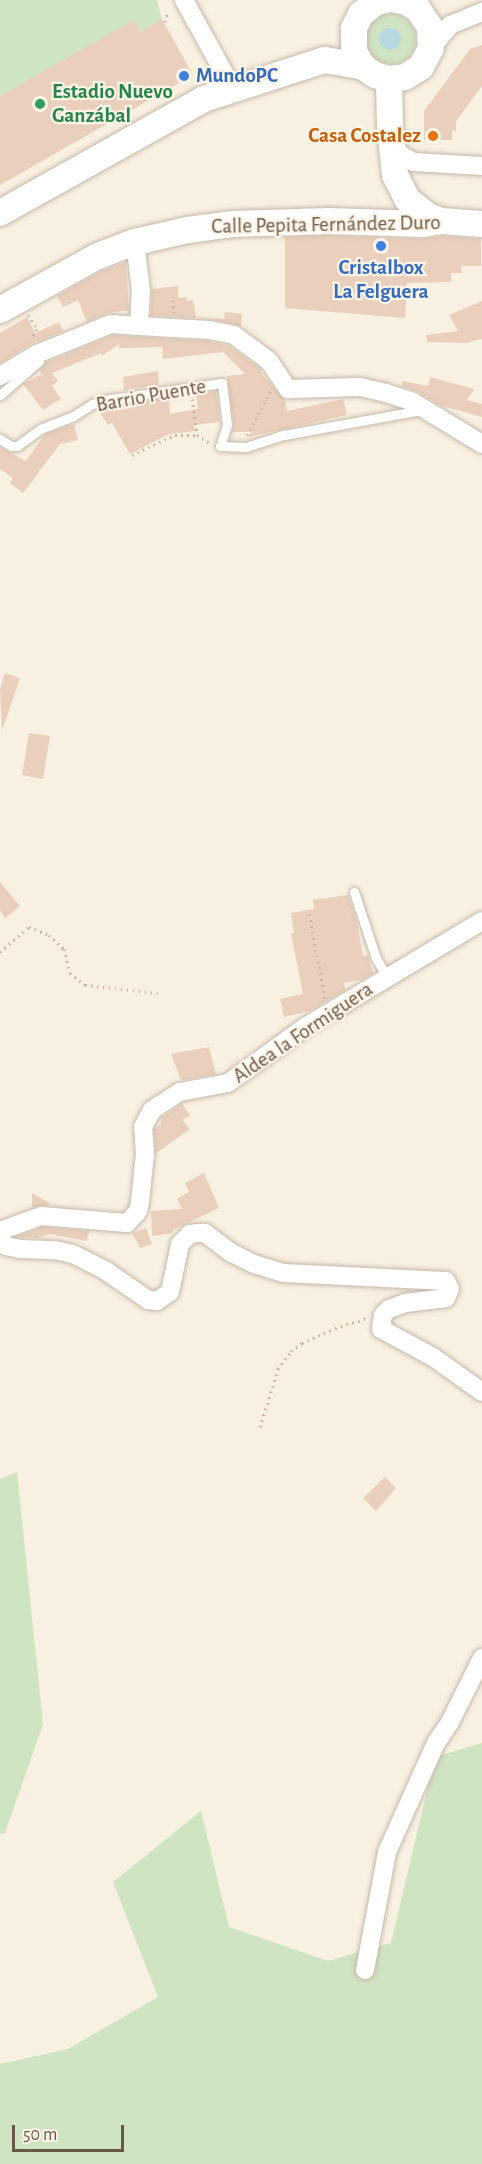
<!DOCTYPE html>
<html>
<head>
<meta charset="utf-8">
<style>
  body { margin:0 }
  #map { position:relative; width:482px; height:2164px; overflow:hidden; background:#f8f0e1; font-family:"Alegreya Sans",sans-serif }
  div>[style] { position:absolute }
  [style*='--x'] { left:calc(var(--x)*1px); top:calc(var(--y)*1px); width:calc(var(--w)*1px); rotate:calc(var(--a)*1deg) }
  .green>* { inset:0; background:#cfe4c2 }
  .round { border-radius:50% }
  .water>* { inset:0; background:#b9d8df }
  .building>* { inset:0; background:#ead0bc }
  .path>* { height:3px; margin-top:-1.5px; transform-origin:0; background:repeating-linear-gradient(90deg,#ceb4a0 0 1.5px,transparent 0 6px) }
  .roads { filter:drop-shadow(0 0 2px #c7b8aa) drop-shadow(0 0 2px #c7b8aa) }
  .lane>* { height:9px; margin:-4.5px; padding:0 4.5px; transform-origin:4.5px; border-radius:4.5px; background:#fff }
  .street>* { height:18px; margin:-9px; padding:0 9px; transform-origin:9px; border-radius:9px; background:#fff }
  .secondary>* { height:26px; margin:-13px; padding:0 13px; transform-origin:13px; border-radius:13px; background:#fff }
  .dots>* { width:16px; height:16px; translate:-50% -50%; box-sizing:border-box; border:3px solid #fcf4e7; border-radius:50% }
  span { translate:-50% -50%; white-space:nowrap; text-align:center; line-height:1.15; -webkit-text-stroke:4.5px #fcf4e7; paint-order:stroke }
  .shop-label { font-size:21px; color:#366cbe; font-weight:700 }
  .left { translate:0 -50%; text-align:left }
  .leisure-label { font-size:21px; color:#27864d; font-weight:700 }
  .food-label { font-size:21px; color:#c56008; font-weight:700 }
  .right { translate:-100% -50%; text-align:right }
  .street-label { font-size:21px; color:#6c584b }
  .scale { position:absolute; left:12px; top:2125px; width:112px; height:27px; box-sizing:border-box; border:3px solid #6c584b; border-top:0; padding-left:8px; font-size:18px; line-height:21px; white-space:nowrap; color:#6c584b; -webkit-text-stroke:4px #fcf4e7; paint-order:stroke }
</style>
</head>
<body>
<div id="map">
  <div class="green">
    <div style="clip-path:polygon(0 0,157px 0,162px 19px,144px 30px,160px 59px,0 149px)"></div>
    <div class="round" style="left:366px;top:14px;width:50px;height:50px"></div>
    <div style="clip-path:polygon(17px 1472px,43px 1724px,5px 1833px,0 1834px,0 1479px)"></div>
    <div style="clip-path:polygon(482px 1743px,482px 2164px,0 2164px,0 2064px,68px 2049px,158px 1997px,113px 1882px,201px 1811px,229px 1927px,328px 1961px,391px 1943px,435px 1757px)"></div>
  </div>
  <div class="water">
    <div class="round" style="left:379px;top:28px;width:22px;height:22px"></div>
  </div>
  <div class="building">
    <div style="clip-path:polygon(162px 19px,193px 75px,0 185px,0 96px,134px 20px,140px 32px)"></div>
    <div style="clip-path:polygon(482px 45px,482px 86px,456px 121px,456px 131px,452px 130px,452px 140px,424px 140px,424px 111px,470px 49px)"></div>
    <div style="clip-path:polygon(329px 236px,423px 239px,442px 236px,481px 239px,481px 266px,461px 266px,462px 273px,451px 273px,451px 282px,407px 283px,405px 318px,285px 308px,285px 237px)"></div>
    <div style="clip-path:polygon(126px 262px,129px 310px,107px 313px,87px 322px,78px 300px,63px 307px,57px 296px,104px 270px)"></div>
    <div style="clip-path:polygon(178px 286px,178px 298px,187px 297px,187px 301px,193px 300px,196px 318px,224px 319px,225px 312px,242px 314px,241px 326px,210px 319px,151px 315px,152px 289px)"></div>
    <div style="clip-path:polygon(482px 301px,482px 339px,466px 343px,427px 342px,426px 335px,458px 331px,449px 315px)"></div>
    <div style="clip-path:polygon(27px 317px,35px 333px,59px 322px,63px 331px,31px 344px,0 363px,0 333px)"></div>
    <div style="clip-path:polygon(113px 335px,208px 341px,229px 346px,261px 369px,262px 374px,285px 400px,287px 411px,343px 399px,347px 415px,248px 437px,251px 432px,232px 432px,234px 424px,227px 376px,245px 374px,223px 352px,163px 359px,162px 347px,119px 348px,119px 344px,102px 356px,101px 353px,52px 373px,58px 381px,52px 386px,61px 399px,43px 410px,23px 384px,42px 374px,39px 370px,45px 363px)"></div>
    <div style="clip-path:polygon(158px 371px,159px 385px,124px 390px,123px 377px)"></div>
    <div style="clip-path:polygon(430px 377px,474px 389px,467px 400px,482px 404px,482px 417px,439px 405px,419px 392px,402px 386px,402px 381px,428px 386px)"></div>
    <div style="clip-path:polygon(216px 391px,220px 422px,194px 425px,195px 431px,169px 434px,130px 454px,112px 423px,108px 425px,100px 413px,109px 406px,169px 398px,170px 414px,198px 409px,196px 394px)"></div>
    <div style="clip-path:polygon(74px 424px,78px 440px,60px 444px,23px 493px,10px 483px,13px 478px,0 469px,0 447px,26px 461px,45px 434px)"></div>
    <div style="clip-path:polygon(5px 673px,20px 678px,2px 731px,0 689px)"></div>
    <div style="clip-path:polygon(29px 733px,50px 736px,43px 779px,22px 775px)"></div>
    <div style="clip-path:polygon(0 882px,20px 906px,5px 918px,0 911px)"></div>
    <div style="clip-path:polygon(348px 895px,356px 919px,363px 956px,368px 955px,373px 973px,361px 980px,344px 983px,345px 990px,309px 1011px,284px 1017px,280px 999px,303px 994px,291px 934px,294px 933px,291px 913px,314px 909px,313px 900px)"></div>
    <div style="clip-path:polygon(209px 1047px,216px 1074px,181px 1080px,171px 1054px)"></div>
    <div style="clip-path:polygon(182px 1104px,190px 1115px,183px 1120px,190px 1129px,156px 1153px,154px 1129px,161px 1124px,161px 1118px)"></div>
    <div style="clip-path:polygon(204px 1173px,219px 1208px,173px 1230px,173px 1233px,152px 1236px,151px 1211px,182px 1209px,177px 1199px,189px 1192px,185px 1183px)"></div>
    <div style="clip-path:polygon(32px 1193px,50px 1203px,48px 1205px,32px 1207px)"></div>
    <div style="clip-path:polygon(43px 1227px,89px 1231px,87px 1241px,49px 1234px,37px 1238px,17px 1237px)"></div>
    <div style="clip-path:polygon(146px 1228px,152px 1244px,140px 1248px,132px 1233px)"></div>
    <div style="clip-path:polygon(385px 1477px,396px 1488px,376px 1511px,363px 1498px)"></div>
  </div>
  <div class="path">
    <div style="--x:165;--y:22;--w:11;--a:-75"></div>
    <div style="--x:172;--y:300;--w:13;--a:81"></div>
    <div style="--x:28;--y:315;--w:17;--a:57"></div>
    <div style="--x:37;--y:329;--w:10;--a:119"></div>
    <div style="--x:192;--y:399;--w:36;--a:82"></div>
    <div style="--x:247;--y:435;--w:51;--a:-61.9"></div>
    <div style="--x:132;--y:455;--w:47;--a:-24.9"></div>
    <div style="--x:175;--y:435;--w:22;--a:0"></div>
    <div style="--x:197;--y:435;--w:15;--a:32"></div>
    <div style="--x:309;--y:914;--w:86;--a:79.2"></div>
    <div style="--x:0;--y:952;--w:38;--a:-41"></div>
    <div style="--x:29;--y:927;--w:22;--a:22"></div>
    <div style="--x:49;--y:935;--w:21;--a:43"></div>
    <div style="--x:64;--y:949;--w:25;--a:76"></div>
    <div style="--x:70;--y:973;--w:19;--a:39"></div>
    <div style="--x:85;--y:985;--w:73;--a:6.3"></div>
    <div style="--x:260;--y:1427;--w:61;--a:-72.8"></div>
    <div style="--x:278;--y:1369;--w:22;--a:-54"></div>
    <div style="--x:291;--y:1351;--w:14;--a:-36"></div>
    <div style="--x:302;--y:1343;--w:36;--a:-24"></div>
    <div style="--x:335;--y:1328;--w:34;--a:-17"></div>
  </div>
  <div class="roads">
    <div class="lane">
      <div style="--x:0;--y:395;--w:52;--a:-41.1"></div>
      <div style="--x:0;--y:439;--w:13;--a:32"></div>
      <div style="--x:11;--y:446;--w:6;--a:0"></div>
      <div style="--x:17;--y:446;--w:29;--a:-36"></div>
      <div style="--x:40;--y:429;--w:34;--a:-21"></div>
      <div style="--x:72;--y:417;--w:24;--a:-33"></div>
      <div style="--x:92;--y:404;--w:13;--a:-18"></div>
      <div style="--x:104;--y:400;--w:119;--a:-8.2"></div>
      <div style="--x:222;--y:383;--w:42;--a:83.2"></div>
      <div style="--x:227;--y:425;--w:22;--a:108"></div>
      <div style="--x:220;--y:446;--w:26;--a:2"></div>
      <div style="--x:246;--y:447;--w:40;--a:-18"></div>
      <div style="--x:284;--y:435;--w:139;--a:-10.3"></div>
      <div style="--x:354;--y:892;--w:70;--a:71.6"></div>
      <div style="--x:376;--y:958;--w:23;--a:61"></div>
    </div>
    <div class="street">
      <div style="--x:184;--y:0;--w:102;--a:61.2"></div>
      <div style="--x:431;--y:48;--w:30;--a:-50"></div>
      <div style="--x:450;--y:25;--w:35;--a:-22"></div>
      <div style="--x:391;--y:145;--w:18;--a:43"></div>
      <div style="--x:404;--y:157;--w:11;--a:27"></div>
      <div style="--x:414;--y:162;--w:68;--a:3.4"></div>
      <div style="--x:139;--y:326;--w:70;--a:3.3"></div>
      <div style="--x:209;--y:330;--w:25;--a:11"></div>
      <div style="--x:234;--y:335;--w:44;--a:36.6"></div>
      <div style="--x:269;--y:361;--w:34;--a:56"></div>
      <div style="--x:288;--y:389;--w:72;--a:-1.6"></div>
      <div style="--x:360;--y:387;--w:27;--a:13"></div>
      <div style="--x:386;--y:393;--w:28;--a:18"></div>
      <div style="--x:413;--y:402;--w:81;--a:31.3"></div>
      <div style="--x:0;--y:376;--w:43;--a:-30.7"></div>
      <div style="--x:37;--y:354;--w:80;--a:-22.1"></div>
      <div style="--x:111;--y:324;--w:28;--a:4"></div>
      <div style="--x:139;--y:326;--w:35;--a:-87"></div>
      <div style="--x:141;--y:291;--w:49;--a:-97"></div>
      <div style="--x:0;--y:1231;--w:44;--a:-20.1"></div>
      <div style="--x:41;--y:1216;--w:86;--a:4.7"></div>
      <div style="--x:127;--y:1223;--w:16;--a:-47"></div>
      <div style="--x:138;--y:1211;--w:9;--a:-77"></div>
      <div style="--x:140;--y:1202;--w:48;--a:-84.1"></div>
      <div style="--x:145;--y:1154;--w:27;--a:-94"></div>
      <div style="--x:143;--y:1127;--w:19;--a:-62"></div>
      <div style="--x:152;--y:1110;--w:33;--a:-33"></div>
      <div style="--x:180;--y:1092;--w:49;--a:-10.6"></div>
      <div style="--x:228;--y:1083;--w:95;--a:-36"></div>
      <div style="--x:305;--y:1027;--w:206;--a:-30.9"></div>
      <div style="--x:0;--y:1240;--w:8;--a:45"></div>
      <div style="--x:6;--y:1246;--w:14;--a:12"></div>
      <div style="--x:20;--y:1249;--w:35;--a:2"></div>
      <div style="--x:55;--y:1250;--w:18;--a:13"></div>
      <div style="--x:73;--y:1254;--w:37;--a:27"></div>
      <div style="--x:106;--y:1271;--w:51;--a:34.6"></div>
      <div style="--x:148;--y:1300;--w:9;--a:6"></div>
      <div style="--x:157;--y:1301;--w:16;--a:-35"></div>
      <div style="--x:170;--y:1292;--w:49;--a:-78.2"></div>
      <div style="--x:180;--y:1244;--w:14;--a:-45"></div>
      <div style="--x:190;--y:1234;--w:8;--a:-7"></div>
      <div style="--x:198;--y:1233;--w:7;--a:0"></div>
      <div style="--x:205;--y:1233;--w:34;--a:37"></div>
      <div style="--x:232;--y:1253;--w:25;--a:27"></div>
      <div style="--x:254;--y:1264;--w:31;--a:17"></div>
      <div style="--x:284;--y:1273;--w:162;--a:2.8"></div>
      <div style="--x:446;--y:1281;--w:9;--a:63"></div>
      <div style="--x:450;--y:1289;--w:10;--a:114"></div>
      <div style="--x:446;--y:1298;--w:41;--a:173"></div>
      <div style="--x:405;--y:1303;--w:17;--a:159"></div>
      <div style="--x:389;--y:1309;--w:8;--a:135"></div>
      <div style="--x:383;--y:1315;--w:14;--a:98"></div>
      <div style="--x:381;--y:1329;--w:59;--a:28.3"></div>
      <div style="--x:433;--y:1357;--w:60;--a:35.5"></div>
      <div style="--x:365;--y:1970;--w:120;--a:-79.4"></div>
      <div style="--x:387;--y:1852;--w:120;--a:-65.8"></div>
      <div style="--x:436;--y:1743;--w:25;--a:-56"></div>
      <div style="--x:450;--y:1722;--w:72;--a:-63.4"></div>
    </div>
    <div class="secondary">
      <div style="--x:386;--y:0;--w:10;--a:169"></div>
      <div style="--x:376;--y:2;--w:19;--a:141"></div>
      <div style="--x:361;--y:14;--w:16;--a:117"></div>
      <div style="--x:354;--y:28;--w:24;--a:90"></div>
      <div style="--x:354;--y:52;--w:17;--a:59"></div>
      <div style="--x:363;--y:67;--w:14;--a:34"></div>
      <div style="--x:375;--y:75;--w:15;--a:16"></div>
      <div style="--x:389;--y:79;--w:16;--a:-7"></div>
      <div style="--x:405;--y:77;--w:19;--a:-32"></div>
      <div style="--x:421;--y:67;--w:21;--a:-62"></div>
      <div style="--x:431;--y:48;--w:21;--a:-93"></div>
      <div style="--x:430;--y:27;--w:22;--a:-124"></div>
      <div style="--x:418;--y:9;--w:16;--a:-150"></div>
      <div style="--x:404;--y:1;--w:8;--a:-173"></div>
      <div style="--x:389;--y:79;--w:48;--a:88.8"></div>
      <div style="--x:390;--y:127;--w:48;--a:84.1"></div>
      <div style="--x:395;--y:175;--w:27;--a:63"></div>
      <div style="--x:407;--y:199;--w:27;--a:39"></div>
      <div style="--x:428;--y:216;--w:14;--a:21"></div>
      <div style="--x:0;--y:213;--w:234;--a:-29.2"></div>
      <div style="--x:204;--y:99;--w:127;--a:-17.9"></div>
      <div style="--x:325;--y:60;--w:39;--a:10"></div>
      <div style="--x:0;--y:310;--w:112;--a:-28.9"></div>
      <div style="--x:98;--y:256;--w:40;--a:-21"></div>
      <div style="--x:135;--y:242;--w:54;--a:-12.8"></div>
      <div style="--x:188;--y:230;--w:44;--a:-7.8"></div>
      <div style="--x:232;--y:224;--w:97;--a:-1.8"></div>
      <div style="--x:329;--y:221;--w:94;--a:1.8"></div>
      <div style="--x:423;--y:224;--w:18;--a:-9"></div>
      <div style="--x:441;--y:221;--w:41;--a:4.2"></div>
    </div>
  </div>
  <div class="dots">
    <div style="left:184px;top:76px;background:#3f7fe0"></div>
    <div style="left:40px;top:104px;background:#2e9e5b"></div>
    <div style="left:433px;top:136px;background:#e8710a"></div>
    <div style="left:381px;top:246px;background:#3f7fe0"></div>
  </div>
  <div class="shop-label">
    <span class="left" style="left:196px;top:76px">MundoPC</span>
    <span style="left:381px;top:280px">Cristalbox<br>La Felguera</span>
  </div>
  <div class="leisure-label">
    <span class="left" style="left:52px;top:104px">Estadio Nuevo<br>Ganzábal</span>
  </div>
  <div class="food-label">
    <span class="right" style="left:421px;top:136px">Casa Costalez</span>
  </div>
  <div class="street-label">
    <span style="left:326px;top:225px;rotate:-1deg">Calle Pepita Fernández Duro</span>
    <span style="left:151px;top:396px;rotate:-10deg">Barrio Puente</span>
    <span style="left:303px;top:1033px;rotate:-34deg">Aldea la Formiguera</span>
  </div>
  <div class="scale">50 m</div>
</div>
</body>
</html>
